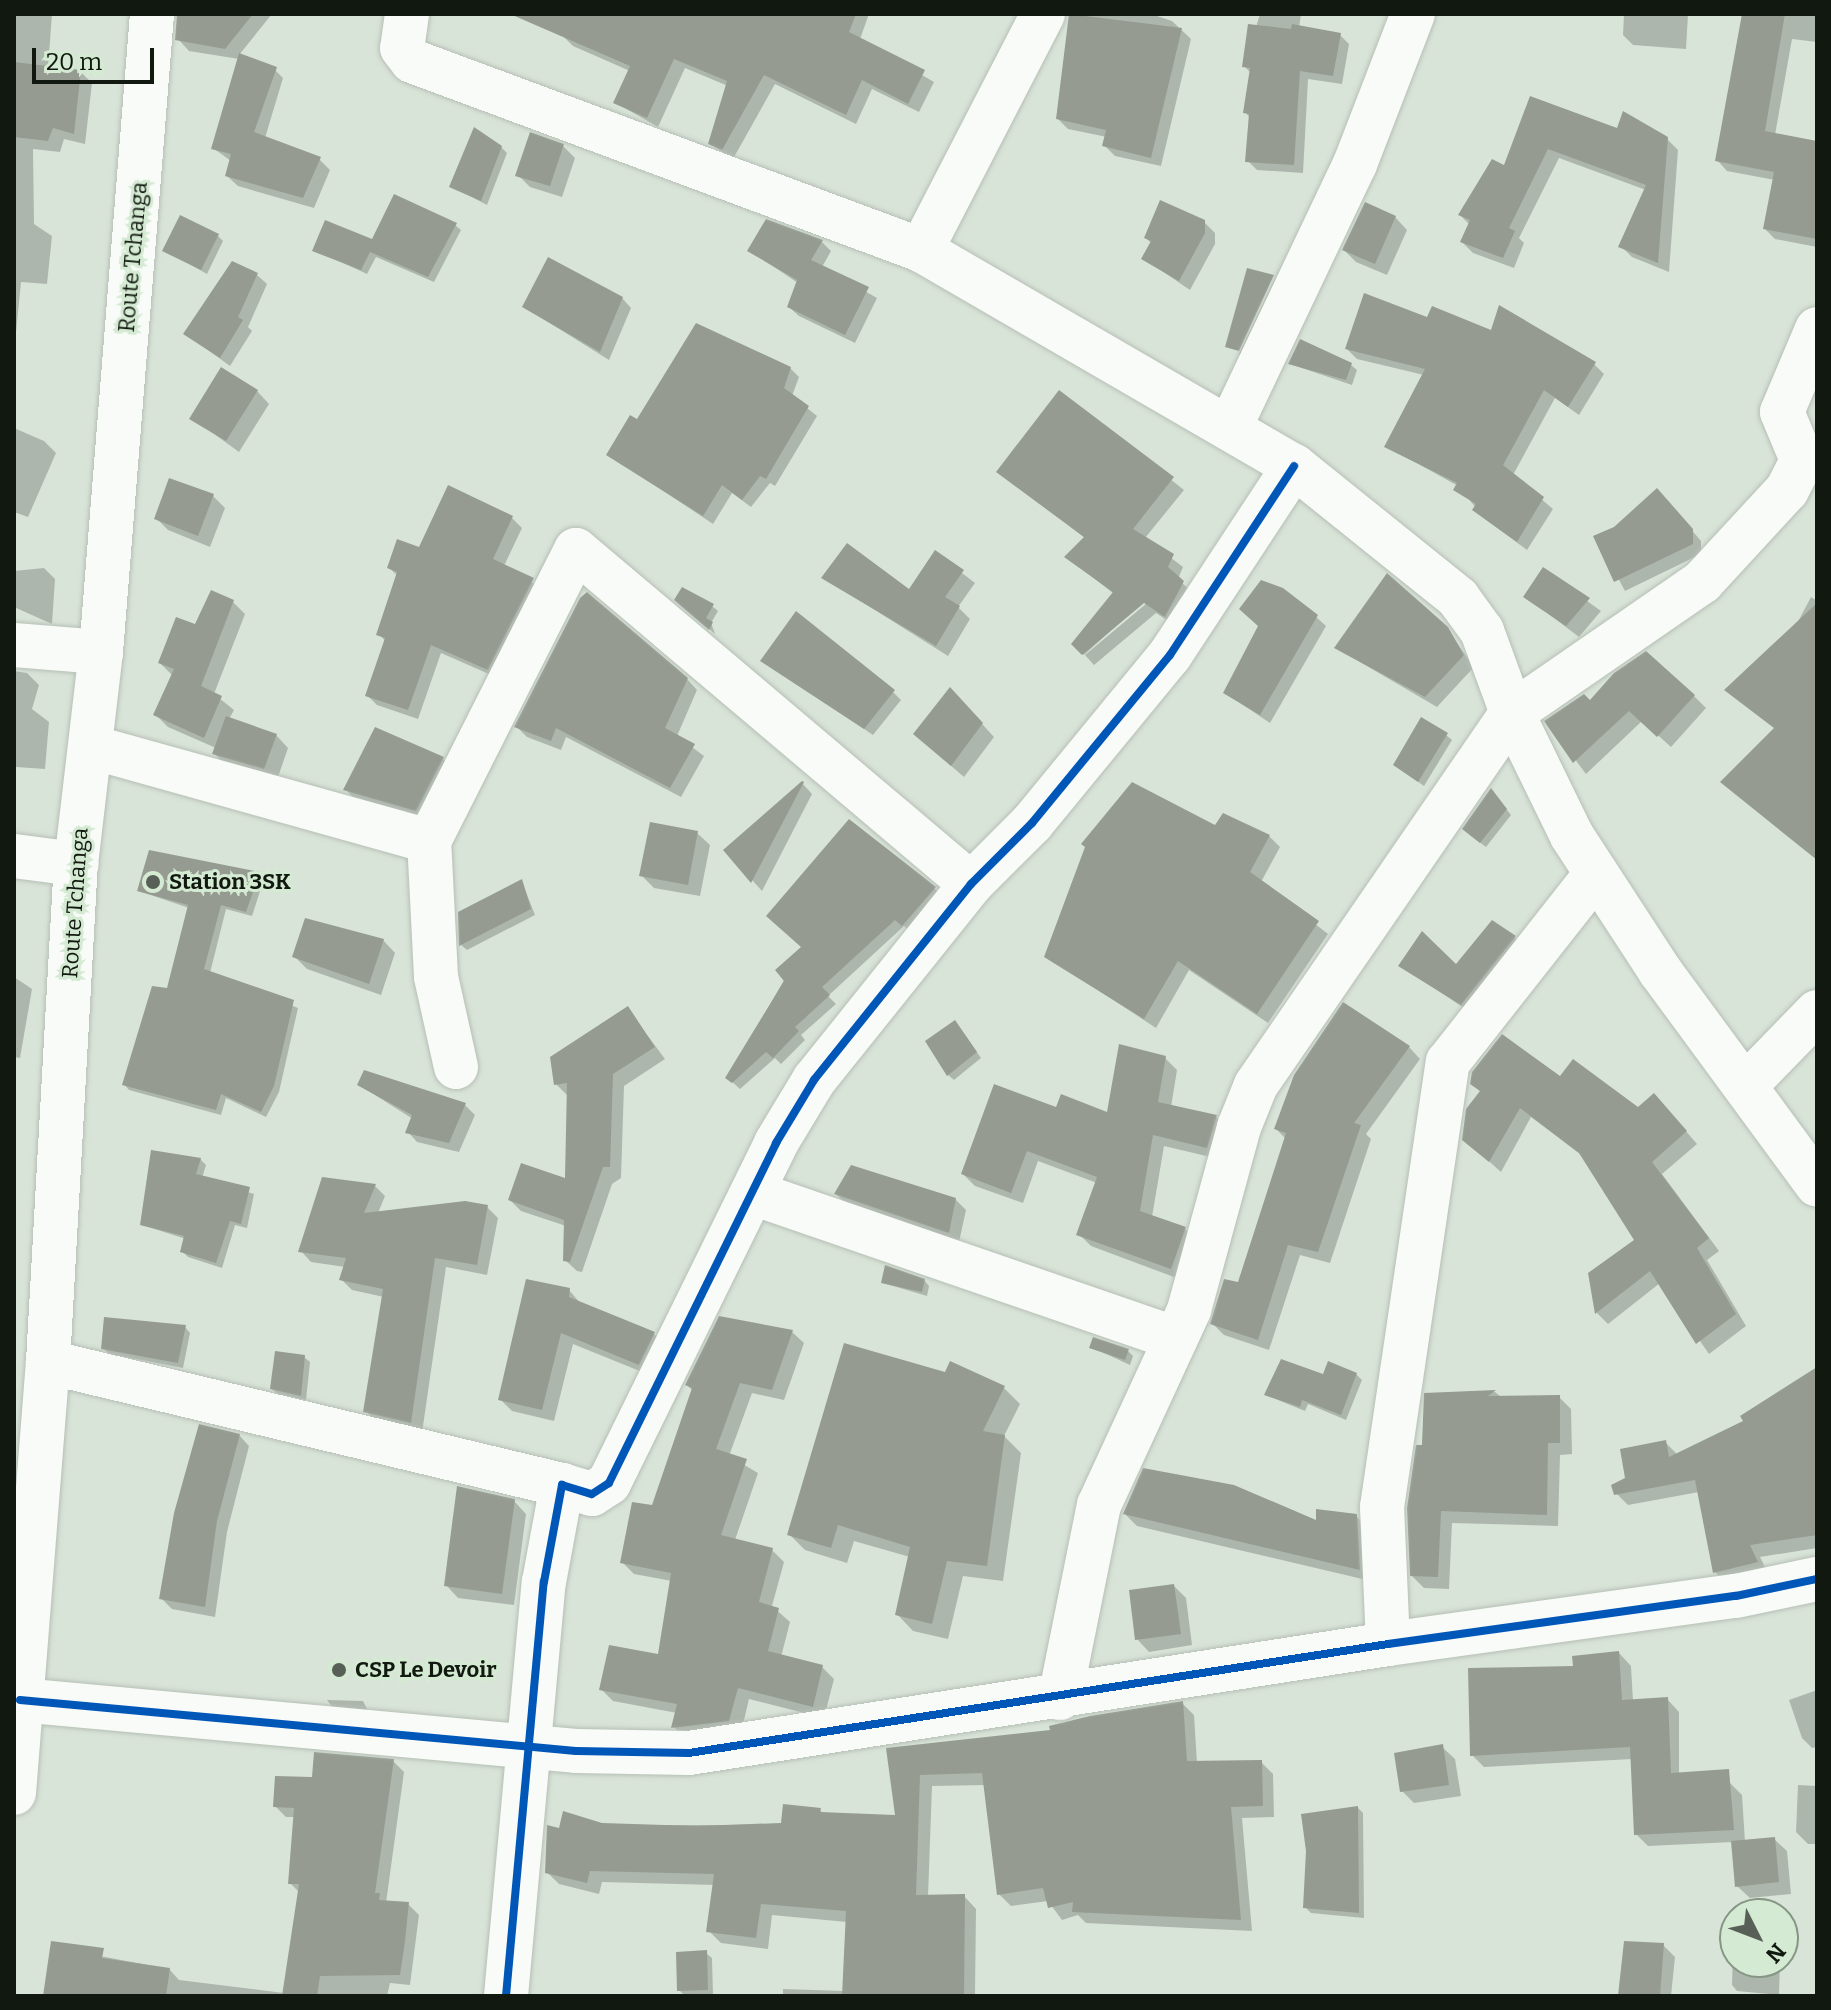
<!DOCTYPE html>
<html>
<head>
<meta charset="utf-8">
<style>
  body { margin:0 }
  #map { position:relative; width:1831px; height:2010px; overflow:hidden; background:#d9e4d8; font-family:Bitter,serif }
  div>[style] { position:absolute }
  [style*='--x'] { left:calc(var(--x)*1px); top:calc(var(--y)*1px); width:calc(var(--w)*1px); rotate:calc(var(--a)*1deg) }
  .shadow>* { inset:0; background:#0003 }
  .building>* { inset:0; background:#959b91 }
  .roads { filter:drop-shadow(0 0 2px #b6bfb5) drop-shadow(0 0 2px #b6bfb5) }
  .minor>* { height:44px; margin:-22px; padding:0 22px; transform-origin:22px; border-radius:22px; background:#f9fbf9 }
  .cycleway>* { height:8px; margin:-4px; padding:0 4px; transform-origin:4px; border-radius:4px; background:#0057b8 }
  .dots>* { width:22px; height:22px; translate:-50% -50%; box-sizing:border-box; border:4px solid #d4ead2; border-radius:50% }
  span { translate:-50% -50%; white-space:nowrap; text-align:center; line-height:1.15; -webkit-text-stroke:6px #d4ead2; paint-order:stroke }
  .street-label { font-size:22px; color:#111810 }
  .poi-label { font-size:22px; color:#111810; font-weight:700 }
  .left { translate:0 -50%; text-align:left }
  .frame { position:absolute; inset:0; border:16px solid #111810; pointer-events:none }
  .north { position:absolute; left:1719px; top:1898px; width:80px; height:80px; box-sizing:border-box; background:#d4ead2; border:2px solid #869684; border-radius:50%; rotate:132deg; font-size:22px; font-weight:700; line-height:32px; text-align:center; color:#111810 }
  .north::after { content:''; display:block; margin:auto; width:28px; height:36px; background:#575f56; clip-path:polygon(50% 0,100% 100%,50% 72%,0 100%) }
  .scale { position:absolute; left:32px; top:48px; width:122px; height:36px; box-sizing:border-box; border:4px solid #111810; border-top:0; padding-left:10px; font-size:24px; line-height:28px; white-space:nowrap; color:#111810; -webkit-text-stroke:6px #d4ead2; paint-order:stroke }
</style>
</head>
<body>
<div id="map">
  <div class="shadow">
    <div style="clip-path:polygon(14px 14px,52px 14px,48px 68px,81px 72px,92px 83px,85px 144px,64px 139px,60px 152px,33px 149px,34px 224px,52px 236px,47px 284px,21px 282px,14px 353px)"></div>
    <div style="clip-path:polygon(183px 14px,272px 14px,239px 55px,272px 67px,283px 78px,265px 138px,319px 159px,330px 170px,314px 208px,238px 186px,227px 176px,231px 161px,213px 148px,239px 59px,189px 51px,179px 40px)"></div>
    <div style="clip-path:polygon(510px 14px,869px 14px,860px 39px,934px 82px,919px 112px,872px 89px,856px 124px,775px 84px,733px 159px,710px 144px,728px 86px,685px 68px,658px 127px,616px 103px,630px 71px,573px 46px,563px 36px,566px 29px)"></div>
    <div style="clip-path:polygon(1071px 14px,1151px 14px,1172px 21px,1191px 39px,1161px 166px,1115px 156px,1105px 146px,1107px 137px,1068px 129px,1058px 119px)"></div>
    <div style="clip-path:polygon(1260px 14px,1301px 14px,1299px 28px,1340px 35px,1349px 44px,1342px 84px,1308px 79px,1303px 173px,1257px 170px,1248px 161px,1250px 118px,1245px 112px,1251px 73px,1244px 66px)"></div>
    <div style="clip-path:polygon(1624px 14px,1688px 14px,1686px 49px,1633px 45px,1623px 35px)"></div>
    <div style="clip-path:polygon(1744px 14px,1817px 14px,1817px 42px,1792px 39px,1775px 135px,1817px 143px,1817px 247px,1775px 239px,1765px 229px,1775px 180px,1727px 171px,1717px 160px)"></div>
    <div style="clip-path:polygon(1531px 99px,1618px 130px,1667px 139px,1678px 150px,1669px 272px,1632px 257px,1621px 246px,1646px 190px,1559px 158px,1519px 238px,1524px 243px,1514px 268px,1473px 253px,1462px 242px,1470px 225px,1460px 215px,1505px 167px)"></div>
    <div style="clip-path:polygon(563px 146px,575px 158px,562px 197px,530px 187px,518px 175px)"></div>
    <div style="clip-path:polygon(501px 147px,507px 153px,487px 205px,451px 186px)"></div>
    <div style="clip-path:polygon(1395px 217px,1407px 230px,1387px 275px,1356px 262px,1344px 250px)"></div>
    <div style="clip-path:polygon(1204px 222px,1215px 233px,1215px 244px,1190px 290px,1144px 259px,1152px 244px,1146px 238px)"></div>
    <div style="clip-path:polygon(455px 225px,461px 230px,434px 282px,376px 257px,367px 274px,315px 250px)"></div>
    <div style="clip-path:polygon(218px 236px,223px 241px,207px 274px,165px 250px)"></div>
    <div style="clip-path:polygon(822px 242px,831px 251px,822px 267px,877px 298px,855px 343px,799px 316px,789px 307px,798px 283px,750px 251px)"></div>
    <div style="clip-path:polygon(257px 275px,267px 284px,248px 327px,252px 331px,230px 366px,186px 334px)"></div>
    <div style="clip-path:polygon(1275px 279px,1279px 282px,1244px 355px,1239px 354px)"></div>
    <div style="clip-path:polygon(622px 298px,631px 308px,609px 360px,524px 307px)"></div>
    <div style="clip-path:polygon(1428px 320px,1492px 332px,1594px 364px,1604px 374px,1579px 415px,1555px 398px,1513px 475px,1553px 509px,1527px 550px,1485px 519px,1458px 486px,1386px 446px,1424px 375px,1357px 359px,1347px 349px)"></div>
    <div style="clip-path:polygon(1290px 364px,1351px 365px,1357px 370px,1352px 385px)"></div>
    <div style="clip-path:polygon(790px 368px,799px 377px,792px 396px,817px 416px,775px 486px,770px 483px,751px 507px,732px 493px,713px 524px,608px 454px,637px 422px)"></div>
    <div style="clip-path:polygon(257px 391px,269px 404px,239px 452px,192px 418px)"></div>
    <div style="clip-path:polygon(1060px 392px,1184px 490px,1145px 538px,1183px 567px,1178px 579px,1194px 594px,1176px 626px,1156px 613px,1094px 665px,1085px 655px,1153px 598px,1150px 595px,1084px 655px,1074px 644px,1114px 594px,1067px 557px,1085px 538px,999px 472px)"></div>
    <div style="clip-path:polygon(14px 428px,44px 441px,56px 453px,28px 517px,14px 512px)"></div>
    <div style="clip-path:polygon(213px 496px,225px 508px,210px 547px,168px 530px,156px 518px)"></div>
    <div style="clip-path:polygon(1666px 500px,1701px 541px,1701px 554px,1625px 591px,1596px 537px)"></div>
    <div style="clip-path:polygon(512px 518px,522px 528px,504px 566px,543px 589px,498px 678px,441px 653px,418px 719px,377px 705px,367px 695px,386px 642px,379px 634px,398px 576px,389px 568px,420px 549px)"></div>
    <div style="clip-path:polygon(936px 553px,975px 583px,958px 607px,970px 619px,948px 656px,824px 578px,909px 591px)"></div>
    <div style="clip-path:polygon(44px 568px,55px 579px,52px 624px,14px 607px,14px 571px)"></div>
    <div style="clip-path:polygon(1544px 570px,1601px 611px,1579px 637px,1525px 596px)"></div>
    <div style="clip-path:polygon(1811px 597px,1817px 601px,1817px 652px,1792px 633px)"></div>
    <div style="clip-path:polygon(233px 602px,245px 614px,214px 694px,234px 710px,229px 719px,276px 735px,288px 748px,277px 780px,226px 766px,214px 753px,216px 748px,168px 727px,155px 714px,173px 676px,160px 663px,196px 627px)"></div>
    <div style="clip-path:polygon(682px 605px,712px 606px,718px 611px,711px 623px,715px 634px)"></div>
    <div style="clip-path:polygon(1316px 617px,1326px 626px,1270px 723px,1225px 693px,1260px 627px)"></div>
    <div style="clip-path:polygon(1446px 628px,1474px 667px,1437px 707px,1336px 648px)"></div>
    <div style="clip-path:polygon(763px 661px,893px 692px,901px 700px,873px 735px)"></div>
    <div style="clip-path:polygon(14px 671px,27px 673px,39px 685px,32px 709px,49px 722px,45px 769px,16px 767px,14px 781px)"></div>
    <div style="clip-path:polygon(687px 679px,697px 690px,677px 736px,704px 756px,681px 797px,566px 737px,561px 750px,527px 737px,517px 727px)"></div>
    <div style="clip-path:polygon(1694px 696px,1706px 708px,1671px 747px,1642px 721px,1586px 774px,1547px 722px,1590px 703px)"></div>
    <div style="clip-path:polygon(962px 702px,994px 737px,964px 777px,928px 746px)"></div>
    <div style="clip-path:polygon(1446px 735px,1452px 740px,1424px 786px,1395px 765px)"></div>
    <div style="clip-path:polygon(442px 758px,453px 769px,427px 821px,356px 800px,346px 790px)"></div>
    <div style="clip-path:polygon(802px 783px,812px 794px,762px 891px,725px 850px)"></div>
    <div style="clip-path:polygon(1496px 796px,1511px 815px,1486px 847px,1470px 835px)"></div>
    <div style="clip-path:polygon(1216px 828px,1269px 836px,1280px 847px,1261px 882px,1328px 934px,1268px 1023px,1189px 970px,1156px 1028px,1046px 956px)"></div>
    <div style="clip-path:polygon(697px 833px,710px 845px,700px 896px,654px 888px,641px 875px)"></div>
    <div style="clip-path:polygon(259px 874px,264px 879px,252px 916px,226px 909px,210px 973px,298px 1008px,279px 1092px,266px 1117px,226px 1098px,221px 1115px,129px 1090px,124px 1084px,168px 990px,189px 908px,139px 891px)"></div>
    <div style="clip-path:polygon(522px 882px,535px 915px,467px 950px,461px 945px)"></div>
    <div style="clip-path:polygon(934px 888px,942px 896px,911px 932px,904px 926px,828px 996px,836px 1004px,801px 1035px,805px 1040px,781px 1064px,775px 1058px,740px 1089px,728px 1078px,803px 947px)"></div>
    <div style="clip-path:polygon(1514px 937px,1525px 948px,1473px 1014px,1401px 966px,1456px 967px)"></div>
    <div style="clip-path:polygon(383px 940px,395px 953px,381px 995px,307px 969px,295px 957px)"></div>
    <div style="clip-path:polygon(14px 977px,32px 989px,20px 1058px,14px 1057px)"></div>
    <div style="clip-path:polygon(627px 1008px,665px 1059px,624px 1086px,621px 1178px,612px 1184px,582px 1272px,577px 1271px,565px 1260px,566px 1226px,521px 1211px,510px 1200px,567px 1181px,569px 1097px,556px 1084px)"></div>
    <div style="clip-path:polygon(960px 1028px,981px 1058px,954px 1080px,948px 1075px)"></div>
    <div style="clip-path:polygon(1409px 1047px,1420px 1059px,1366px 1134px,1371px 1139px,1330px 1263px,1300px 1255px,1269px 1350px,1224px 1335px,1212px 1323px,1240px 1285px,1286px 1139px,1276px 1129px)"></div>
    <div style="clip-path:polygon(1165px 1058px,1177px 1070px,1171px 1107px,1216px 1117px,1228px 1129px,1219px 1159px,1164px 1146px,1152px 1217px,1185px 1229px,1196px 1241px,1182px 1280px,1091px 1246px,1079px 1234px,1097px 1183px,1038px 1161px,1023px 1203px,975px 1186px,963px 1174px,1057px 1109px,1108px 1115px)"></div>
    <div style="clip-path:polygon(365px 1072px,465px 1105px,475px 1115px,459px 1152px,417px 1142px,408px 1132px,413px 1119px,359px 1085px)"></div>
    <div style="clip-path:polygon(1561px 1078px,1638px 1109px,1665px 1107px,1697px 1144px,1662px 1174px,1719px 1251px,1707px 1260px,1746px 1326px,1709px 1354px,1660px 1283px,1608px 1324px,1597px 1313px,1590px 1274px,1637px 1241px,1584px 1157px,1531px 1117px,1501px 1172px,1464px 1139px,1481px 1092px,1472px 1083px)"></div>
    <div style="clip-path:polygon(200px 1159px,206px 1165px,202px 1178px,254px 1194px,247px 1228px,235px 1225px,222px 1268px,188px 1257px,182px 1251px,186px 1239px,142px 1225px)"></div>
    <div style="clip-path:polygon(375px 1186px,385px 1196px,378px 1213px,487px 1207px,498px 1218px,487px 1275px,446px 1267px,422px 1433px,376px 1422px,366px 1411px,384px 1297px,352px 1290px,341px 1279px,345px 1267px,311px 1262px,301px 1251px)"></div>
    <div style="clip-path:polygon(836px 1194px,955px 1199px,966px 1210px,959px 1242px,847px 1205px)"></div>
    <div style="clip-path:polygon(924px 1280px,929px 1286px,927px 1296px,883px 1283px)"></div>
    <div style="clip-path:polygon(569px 1290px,581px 1304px,654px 1334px,666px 1346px,652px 1376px,573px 1344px,554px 1421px,512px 1411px,500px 1399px)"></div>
    <div style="clip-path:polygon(185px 1327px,190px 1333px,183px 1368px,109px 1354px,103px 1348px)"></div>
    <div style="clip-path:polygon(792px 1332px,804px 1343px,784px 1400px,752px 1393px,729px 1456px,758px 1473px,735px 1540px,772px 1550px,784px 1562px,772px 1606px,790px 1622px,781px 1657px,822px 1667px,834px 1679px,824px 1718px,749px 1699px,741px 1733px,685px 1739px,674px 1727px,677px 1713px,613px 1701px,601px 1689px,659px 1656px,672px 1581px,634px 1574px,622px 1562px,653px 1508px,693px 1391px,687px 1385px)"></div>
    <div style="clip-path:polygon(1091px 1347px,1128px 1351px,1133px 1356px,1130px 1365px)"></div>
    <div style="clip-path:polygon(304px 1357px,310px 1362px,306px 1400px,278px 1394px,272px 1389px)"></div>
    <div style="clip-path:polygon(1817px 1371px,1817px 1548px,1760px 1557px,1768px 1573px,1727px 1584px,1715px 1572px,1699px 1492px,1628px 1505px,1616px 1493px,1665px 1442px,1678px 1455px,1745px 1422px)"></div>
    <div style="clip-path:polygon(1356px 1374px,1362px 1380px,1346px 1420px,1308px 1404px,1305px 1411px,1266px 1395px,1324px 1376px)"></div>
    <div style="clip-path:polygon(946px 1375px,1004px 1388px,1020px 1404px,1004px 1436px,1021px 1453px,1003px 1581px,963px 1576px,948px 1639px,913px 1631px,897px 1614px,910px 1557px,854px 1541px,847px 1563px,805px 1550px,789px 1534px)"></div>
    <div style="clip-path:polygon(1495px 1392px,1501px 1397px,1559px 1397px,1571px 1409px,1572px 1454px,1560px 1455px,1558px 1526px,1452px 1523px,1449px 1589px,1424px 1588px,1412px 1576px,1426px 1395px)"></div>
    <div style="clip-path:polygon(239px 1435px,249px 1446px,227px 1532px,215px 1617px,172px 1609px,161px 1598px)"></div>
    <div style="clip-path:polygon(514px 1501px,526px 1514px,514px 1605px,458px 1598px,446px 1585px)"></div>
    <div style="clip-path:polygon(1125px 1514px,1317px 1523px,1356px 1516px,1369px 1529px,1371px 1581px,1137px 1526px)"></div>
    <div style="clip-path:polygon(1174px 1586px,1186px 1598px,1192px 1645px,1149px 1652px,1137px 1639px)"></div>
    <div style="clip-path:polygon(1619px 1653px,1631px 1666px,1633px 1701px,1667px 1699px,1679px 1712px,1679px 1780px,1729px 1782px,1742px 1795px,1745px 1842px,1774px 1839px,1787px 1851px,1791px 1894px,1750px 1898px,1737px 1886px,1733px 1842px,1648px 1846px,1636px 1834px,1632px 1759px,1484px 1767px,1472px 1755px,1575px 1668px)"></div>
    <div style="clip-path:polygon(1817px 1690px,1817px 1747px,1812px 1748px,1802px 1738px,1789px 1700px)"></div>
    <div style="clip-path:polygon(327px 1700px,363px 1701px,368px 1711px,333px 1708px)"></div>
    <div style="clip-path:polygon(1182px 1703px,1194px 1715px,1197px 1763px,1261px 1762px,1273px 1774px,1274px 1817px,1242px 1818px,1252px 1931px,1086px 1923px,1078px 1915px,1062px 1920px,1048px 1901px,1011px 1906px,999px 1894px,986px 1785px,932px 1786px,928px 1897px,964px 1896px,976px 1909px,975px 1996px,783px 1996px,783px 1989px,844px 1991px,847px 1922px,772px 1915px,768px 1949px,721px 1943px,709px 1931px,715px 1885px,602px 1882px,599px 1894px,559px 1884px,547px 1872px,561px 1831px,601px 1825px,782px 1825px,820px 1810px,825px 1815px,897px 1817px,888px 1749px,1052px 1732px)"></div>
    <div style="clip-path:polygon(1442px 1747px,1455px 1759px,1461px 1796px,1414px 1803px,1402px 1791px)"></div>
    <div style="clip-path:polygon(393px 1761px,404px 1772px,386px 1903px,408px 1904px,419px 1915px,410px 1985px,390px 1983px,387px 1996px,45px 1996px,52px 1947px,169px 1969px,179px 1980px,284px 1993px,299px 1892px,290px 1883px,295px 1817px,286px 1817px,275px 1806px,314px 1779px)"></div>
    <div style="clip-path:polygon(1798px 1785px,1817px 1786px,1817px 1844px,1808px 1844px,1796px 1832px)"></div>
    <div style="clip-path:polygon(1358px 1808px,1363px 1813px,1364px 1918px,1311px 1913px,1305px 1907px)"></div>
    <div style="clip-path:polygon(1663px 1945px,1675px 1957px,1671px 1996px,1620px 1996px)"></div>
    <div style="clip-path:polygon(1733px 1948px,1735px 1962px,1780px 1962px,1779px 1995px,1737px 1991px,1732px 1985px)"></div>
    <div style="clip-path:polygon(706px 1953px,712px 1958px,713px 1995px,685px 1996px,679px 1990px)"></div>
  </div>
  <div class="building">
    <div style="clip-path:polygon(177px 14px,253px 14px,225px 49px,175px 40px)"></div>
    <div style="clip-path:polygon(510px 14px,856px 14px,849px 32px,925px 70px,908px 104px,862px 80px,846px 115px,764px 75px,722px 150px,708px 144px,727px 81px,674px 59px,647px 118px,613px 103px,630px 66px)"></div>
    <div style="clip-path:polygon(1069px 14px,1182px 28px,1151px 158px,1102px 146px,1106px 130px,1056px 119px)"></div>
    <div style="clip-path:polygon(1742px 14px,1785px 14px,1765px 131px,1817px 141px,1817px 239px,1763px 229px,1774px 172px,1715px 161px)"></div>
    <div style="clip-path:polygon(1248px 24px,1291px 29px,1292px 24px,1341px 33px,1333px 76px,1300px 71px,1294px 165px,1245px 162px,1249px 114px,1243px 113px,1250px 68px,1242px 67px)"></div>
    <div style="clip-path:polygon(239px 53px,277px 67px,254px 132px,321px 157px,303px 198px,225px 176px,231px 154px,211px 149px)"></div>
    <div style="clip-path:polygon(14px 62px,81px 70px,74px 134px,53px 128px,48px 141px,14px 137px)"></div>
    <div style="clip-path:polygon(1530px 96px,1617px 128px,1623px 111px,1668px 137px,1658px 263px,1618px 247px,1646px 185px,1548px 149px,1509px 228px,1515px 231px,1503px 258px,1460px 242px,1470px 220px,1458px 215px,1492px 159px,1504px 165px)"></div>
    <div style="clip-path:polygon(474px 127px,502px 146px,481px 201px,449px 187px)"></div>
    <div style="clip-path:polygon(530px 132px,564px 144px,550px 186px,515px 176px)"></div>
    <div style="clip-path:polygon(394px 194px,457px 223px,428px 277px,370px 252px,361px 270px,312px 251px,325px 220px,372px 239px)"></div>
    <div style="clip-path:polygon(1160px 200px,1205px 220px,1205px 233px,1179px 281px,1141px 259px,1151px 241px,1144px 238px)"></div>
    <div style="clip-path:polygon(1365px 202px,1396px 216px,1375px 264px,1342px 250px)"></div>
    <div style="clip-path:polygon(180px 215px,219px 234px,201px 270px,162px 251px)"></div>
    <div style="clip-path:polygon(766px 219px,823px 240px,811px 260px,869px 287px,845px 335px,787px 307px,797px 280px,747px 251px)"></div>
    <div style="clip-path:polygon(548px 257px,623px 297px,600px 352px,522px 307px)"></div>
    <div style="clip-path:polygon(232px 261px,258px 273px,238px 317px,243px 320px,220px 358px,183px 334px)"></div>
    <div style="clip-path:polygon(1247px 268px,1274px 275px,1239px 351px,1225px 347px)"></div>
    <div style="clip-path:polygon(1364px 293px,1427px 317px,1432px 306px,1491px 330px,1499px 305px,1596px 362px,1568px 407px,1544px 390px,1503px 465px,1544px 497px,1517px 542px,1472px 510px,1476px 504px,1453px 490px,1457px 483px,1384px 447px,1425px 369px,1345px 349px)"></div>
    <div style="clip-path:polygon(696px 323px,791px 367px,784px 388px,809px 406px,766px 479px,760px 476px,742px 500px,722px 485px,703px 516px,606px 455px,630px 415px,637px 419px)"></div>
    <div style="clip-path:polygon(1300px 339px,1352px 363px,1346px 380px,1288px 364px)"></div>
    <div style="clip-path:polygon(221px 367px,258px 390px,226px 441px,189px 419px)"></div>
    <div style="clip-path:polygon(1059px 390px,1174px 477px,1133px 529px,1174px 554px,1168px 567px,1184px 581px,1165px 617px,1144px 603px,1082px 655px,1071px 644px,1113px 592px,1064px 557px,1084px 537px,996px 472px)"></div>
    <div style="clip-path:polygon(169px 478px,214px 494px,198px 536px,154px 519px)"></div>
    <div style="clip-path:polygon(448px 485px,513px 516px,493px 559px,534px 578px,488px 670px,431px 645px,408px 710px,365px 696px,385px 638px,376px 635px,397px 572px,387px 568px,397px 539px,419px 547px)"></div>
    <div style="clip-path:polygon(1657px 488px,1693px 529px,1693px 544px,1614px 582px,1593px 536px,1614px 527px)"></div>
    <div style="clip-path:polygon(847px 543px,909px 589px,935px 550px,964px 570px,945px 597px,960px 606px,936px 646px,821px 578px)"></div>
    <div style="clip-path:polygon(1543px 567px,1590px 598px,1566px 626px,1523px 597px)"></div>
    <div style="clip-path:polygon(1387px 573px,1448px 627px,1464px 655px,1425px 697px,1334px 648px)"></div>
    <div style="clip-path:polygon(1261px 580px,1283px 588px,1318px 615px,1260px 715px,1223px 693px,1258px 626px,1239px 609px)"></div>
    <div style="clip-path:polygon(682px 587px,714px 604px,706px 618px,713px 622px,709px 630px,674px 600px)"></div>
    <div style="clip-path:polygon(211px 590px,234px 600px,201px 686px,222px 696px,204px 738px,153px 715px,174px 669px,158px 663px,176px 617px,195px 624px)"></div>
    <div style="clip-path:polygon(587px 592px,688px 678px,665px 728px,695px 744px,670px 788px,556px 728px,551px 741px,514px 727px,580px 598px)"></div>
    <div style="clip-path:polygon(1817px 603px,1817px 860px,1720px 782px,1774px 728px,1724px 690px)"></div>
    <div style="clip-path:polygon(796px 611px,895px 690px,864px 729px,760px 661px)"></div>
    <div style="clip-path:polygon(1646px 651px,1695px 695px,1657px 737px,1629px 711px,1573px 763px,1544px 721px,1584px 694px,1590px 700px,1614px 673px)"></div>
    <div style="clip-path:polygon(950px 687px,983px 723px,951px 766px,913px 734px)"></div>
    <div style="clip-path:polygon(226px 716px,277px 734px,264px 769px,212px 754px)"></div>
    <div style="clip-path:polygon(1421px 717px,1448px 733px,1418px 782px,1393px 765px)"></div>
    <div style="clip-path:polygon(375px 727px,444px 757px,416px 811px,343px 790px)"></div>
    <div style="clip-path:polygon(802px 781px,804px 782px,751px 883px,723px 850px)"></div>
    <div style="clip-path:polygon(1132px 782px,1215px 825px,1223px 813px,1270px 835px,1250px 872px,1319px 921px,1257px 1014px,1178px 961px,1144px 1019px,1044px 957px,1085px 847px,1081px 844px)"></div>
    <div style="clip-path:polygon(1491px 788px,1507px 809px,1480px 843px,1462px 829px)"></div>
    <div style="clip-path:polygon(849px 819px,936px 887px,902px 926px,895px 920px,822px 987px,830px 995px,795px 1027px,799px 1031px,773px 1058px,766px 1052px,732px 1083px,725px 1078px,784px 981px,775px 970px,801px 947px,766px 916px)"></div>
    <div style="clip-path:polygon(650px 822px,698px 831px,688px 885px,639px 876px)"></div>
    <div style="clip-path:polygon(149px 850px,260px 872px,246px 912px,221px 905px,204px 969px,294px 1000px,274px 1086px,261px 1112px,221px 1094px,216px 1110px,122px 1085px,152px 986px,167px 988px,188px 905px,137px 891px)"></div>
    <div style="clip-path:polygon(522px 879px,531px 909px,459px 946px,458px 912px)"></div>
    <div style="clip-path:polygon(305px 918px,384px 939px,369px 984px,292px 957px)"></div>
    <div style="clip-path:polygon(1492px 920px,1516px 936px,1461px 1005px,1398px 966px,1422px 931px,1456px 964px)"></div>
    <div style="clip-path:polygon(1343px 1002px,1410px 1046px,1354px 1123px,1361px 1125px,1318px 1252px,1288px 1245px,1258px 1340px,1210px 1324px,1224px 1279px,1238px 1282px,1286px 1133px,1274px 1129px,1294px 1075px)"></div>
    <div style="clip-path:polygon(628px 1006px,655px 1047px,613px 1074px,610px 1167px,603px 1167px,570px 1262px,563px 1261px,564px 1220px,508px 1200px,521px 1163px,565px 1178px,567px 1083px,554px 1085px,550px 1057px)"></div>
    <div style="clip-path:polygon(955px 1020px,977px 1052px,947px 1076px,925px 1041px)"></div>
    <div style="clip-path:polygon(1502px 1034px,1560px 1076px,1573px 1059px,1638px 1107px,1654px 1093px,1687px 1131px,1652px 1162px,1709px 1238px,1697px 1248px,1736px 1314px,1696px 1344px,1650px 1271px,1595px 1314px,1588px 1273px,1634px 1240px,1579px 1153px,1520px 1108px,1489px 1162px,1462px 1140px,1466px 1109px,1480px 1091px,1470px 1084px,1472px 1072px)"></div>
    <div style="clip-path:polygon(1119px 1044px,1166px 1056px,1158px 1102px,1217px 1115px,1207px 1148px,1153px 1135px,1140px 1211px,1186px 1227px,1171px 1269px,1076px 1235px,1097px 1177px,1027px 1151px,1011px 1193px,961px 1174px,994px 1084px,1056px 1107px,1061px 1094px,1107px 1112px)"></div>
    <div style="clip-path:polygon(364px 1070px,466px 1103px,449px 1143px,405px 1133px,412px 1115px,357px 1085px)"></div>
    <div style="clip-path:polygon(151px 1150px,201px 1158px,196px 1174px,250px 1187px,241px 1224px,230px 1221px,216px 1263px,180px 1252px,184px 1236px,140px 1225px)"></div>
    <div style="clip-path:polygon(851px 1165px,956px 1198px,949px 1233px,834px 1194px)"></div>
    <div style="clip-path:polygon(322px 1177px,376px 1184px,364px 1213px,465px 1201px,488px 1205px,477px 1265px,435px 1258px,411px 1423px,363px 1412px,383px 1289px,339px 1280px,346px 1258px,298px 1252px)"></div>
    <div style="clip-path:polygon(885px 1265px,925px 1279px,922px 1292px,881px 1283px)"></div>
    <div style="clip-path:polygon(526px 1279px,570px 1288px,569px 1297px,655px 1332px,639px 1365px,561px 1333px,542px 1410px,498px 1400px)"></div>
    <div style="clip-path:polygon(719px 1316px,793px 1330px,772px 1390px,740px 1383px,716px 1449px,747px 1459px,721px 1535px,773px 1548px,759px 1602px,779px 1608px,768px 1651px,823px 1665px,813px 1707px,738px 1688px,729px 1721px,671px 1728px,677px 1704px,599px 1690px,609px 1645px,658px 1654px,671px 1573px,620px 1563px,632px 1502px,652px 1505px,692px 1388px,685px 1385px)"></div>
    <div style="clip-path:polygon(104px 1317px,186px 1325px,178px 1363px,101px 1349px)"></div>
    <div style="clip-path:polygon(1093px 1337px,1129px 1349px,1125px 1360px,1089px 1348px)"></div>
    <div style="clip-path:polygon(844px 1343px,945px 1372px,950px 1361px,1005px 1386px,983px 1431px,1005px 1435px,987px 1566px,947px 1561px,932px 1624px,895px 1615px,910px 1547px,838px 1525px,831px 1548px,787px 1535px)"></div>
    <div style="clip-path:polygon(275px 1351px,305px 1355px,301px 1396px,270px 1389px)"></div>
    <div style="clip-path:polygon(1281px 1359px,1323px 1374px,1328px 1361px,1357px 1373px,1341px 1415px,1302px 1400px,1300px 1407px,1264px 1395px)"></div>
    <div style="clip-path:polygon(1817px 1367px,1817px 1535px,1750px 1545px,1758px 1562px,1713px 1573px,1695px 1480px,1614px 1495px,1611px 1485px,1625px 1478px,1620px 1449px,1666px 1440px,1669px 1457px,1743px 1421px,1740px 1416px)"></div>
    <div style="clip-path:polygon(1496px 1390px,1488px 1396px,1560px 1395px,1560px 1443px,1548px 1443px,1547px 1515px,1441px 1511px,1438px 1577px,1410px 1576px,1407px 1508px,1416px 1445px,1422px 1445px,1424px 1393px)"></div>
    <div style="clip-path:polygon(199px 1424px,240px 1434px,217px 1521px,205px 1607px,159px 1599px,174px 1513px)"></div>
    <div style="clip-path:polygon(1143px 1468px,1234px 1485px,1316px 1520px,1316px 1509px,1357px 1514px,1360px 1570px,1123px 1514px)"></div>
    <div style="clip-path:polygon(457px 1486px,515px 1499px,502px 1594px,444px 1586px)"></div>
    <div style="clip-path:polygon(1174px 1584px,1181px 1634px,1135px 1640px,1129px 1590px)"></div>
    <div style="clip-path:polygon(1619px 1651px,1622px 1700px,1668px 1697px,1671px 1773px,1729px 1769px,1734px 1830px,1634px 1835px,1630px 1747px,1470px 1756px,1468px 1668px,1573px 1666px,1572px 1656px)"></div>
    <div style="clip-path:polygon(1183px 1701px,1187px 1761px,1262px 1760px,1263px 1806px,1231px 1807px,1241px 1920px,1072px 1912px,1073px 1902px,1048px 1908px,1043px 1888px,997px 1895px,982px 1773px,920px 1775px,916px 1895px,965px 1894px,964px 1996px,842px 1996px,846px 1911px,761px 1904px,756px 1938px,706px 1932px,714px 1874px,590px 1871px,587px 1883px,545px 1873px,547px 1825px,559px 1828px,563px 1811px,602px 1823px,696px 1826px,781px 1823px,783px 1804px,821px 1808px,820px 1812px,895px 1815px,886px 1748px,1050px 1730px,1049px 1726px,1090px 1716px)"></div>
    <div style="clip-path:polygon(1443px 1744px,1449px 1785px,1400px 1792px,1394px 1753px)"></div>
    <div style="clip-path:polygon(314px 1752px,394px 1759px,375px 1893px,380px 1893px,379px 1900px,409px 1902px,405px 1941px,400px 1975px,320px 1976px,317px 1996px,282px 1996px,299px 1884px,288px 1884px,294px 1808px,273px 1807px,275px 1776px,312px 1777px)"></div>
    <div style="clip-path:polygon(1358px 1806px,1359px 1913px,1303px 1908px,1306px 1851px,1301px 1814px)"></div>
    <div style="clip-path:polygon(1775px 1837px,1779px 1882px,1735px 1887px,1731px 1841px)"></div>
    <div style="clip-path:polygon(51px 1941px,104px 1948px,102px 1958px,170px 1968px,166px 1996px,43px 1996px)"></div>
    <div style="clip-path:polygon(1624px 1941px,1664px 1943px,1660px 1996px,1618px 1996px)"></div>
    <div style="clip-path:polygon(707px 1950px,708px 1990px,677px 1991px,676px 1952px)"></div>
  </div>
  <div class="roads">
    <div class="minor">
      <div style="--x:407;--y:14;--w:34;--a:98"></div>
      <div style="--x:402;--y:48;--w:16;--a:52"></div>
      <div style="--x:412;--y:61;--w:543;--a:20.37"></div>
      <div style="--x:1043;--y:14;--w:266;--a:117.3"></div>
      <div style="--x:921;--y:250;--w:431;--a:30.1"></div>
      <div style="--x:1294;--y:466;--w:211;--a:38.8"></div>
      <div style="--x:1458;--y:598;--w:41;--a:54"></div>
      <div style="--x:1482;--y:631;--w:87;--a:69.9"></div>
      <div style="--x:1512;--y:713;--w:137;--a:64"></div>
      <div style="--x:1572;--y:836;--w:161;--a:56.9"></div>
      <div style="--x:1660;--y:971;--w:265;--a:53.7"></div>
      <div style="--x:1230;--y:427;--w:291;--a:-64.6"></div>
      <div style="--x:1355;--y:164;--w:161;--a:-68.9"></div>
      <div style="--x:14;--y:645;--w:87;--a:4.6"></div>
      <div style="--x:92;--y:747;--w:350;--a:15.6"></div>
      <div style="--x:14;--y:856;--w:63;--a:7.4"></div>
      <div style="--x:456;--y:1067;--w:92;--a:-102.5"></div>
      <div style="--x:436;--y:977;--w:136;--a:-92.9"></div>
      <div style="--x:429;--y:841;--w:326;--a:-63.2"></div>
      <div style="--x:576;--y:550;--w:517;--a:40.22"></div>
      <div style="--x:1746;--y:1085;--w:102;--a:-45.8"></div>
      <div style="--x:753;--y:1193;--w:447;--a:19"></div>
      <div style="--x:48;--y:1362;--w:529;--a:13.46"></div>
      <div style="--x:1388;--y:1644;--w:137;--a:-92.5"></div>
      <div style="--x:1382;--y:1507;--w:450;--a:-81.6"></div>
      <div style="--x:1448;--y:1062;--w:239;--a:-51.8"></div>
      <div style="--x:1060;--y:1698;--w:197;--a:-78.6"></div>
      <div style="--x:1099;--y:1505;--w:215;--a:-65.2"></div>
      <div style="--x:1189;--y:1310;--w:190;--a:-74.7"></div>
      <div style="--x:1239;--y:1127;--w:45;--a:-68"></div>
      <div style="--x:1256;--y:1085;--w:452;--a:-55.5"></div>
      <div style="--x:1512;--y:713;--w:231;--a:-34.6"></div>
      <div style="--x:1702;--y:582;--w:125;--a:-47.3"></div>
      <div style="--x:1787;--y:490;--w:34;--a:-63"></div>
      <div style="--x:1802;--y:460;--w:52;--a:-112.6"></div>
      <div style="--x:1782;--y:412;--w:90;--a:-67.1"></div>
      <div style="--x:20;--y:1700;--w:558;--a:5.24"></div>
      <div style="--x:576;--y:1751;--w:113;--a:1"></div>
      <div style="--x:689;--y:1753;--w:707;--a:-8.86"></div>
      <div style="--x:1388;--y:1644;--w:351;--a:-7.9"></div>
      <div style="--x:1736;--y:1596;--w:83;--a:-11.9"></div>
      <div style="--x:14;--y:1793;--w:432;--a:-85.5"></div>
      <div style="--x:48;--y:1362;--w:499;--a:-86.8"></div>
      <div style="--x:76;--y:864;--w:213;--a:-83.3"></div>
      <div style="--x:101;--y:652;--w:640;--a:-85.43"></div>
      <div style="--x:506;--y:1996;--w:416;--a:-84.8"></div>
      <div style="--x:544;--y:1582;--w:99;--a:-79.5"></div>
      <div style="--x:562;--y:1485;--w:31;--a:17"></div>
      <div style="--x:592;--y:1494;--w:20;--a:-33"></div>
      <div style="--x:609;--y:1483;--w:379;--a:-63.8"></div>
      <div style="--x:776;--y:1143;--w:74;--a:-58.9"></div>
      <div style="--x:814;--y:1080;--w:251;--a:-51.3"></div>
      <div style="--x:971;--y:884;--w:86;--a:-45"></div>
      <div style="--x:1032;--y:823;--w:217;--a:-50.6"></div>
      <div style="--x:1170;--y:655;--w:226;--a:-56.7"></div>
    </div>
  </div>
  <div class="cycleway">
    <div style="--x:20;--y:1700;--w:558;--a:5.24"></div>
    <div style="--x:576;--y:1751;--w:113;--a:1"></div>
    <div style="--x:689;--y:1753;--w:707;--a:-8.86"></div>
    <div style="--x:1388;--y:1644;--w:351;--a:-7.9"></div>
    <div style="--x:1736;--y:1596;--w:83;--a:-11.9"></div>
    <div style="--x:506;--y:1996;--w:416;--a:-84.8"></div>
    <div style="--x:544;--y:1582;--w:99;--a:-79.5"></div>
    <div style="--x:562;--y:1485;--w:31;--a:17"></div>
    <div style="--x:592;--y:1494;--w:20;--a:-33"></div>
    <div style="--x:609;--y:1483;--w:379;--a:-63.8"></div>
    <div style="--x:776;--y:1143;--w:74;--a:-58.9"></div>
    <div style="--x:814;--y:1080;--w:251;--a:-51.3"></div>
    <div style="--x:971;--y:884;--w:86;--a:-45"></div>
    <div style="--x:1032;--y:823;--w:217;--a:-50.6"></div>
    <div style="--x:1170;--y:655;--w:226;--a:-56.7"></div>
  </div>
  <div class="dots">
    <div style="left:153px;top:882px;background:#575f56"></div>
    <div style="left:339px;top:1670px;background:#575f56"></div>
  </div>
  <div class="street-label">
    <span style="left:133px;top:257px;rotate:-85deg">Route Tchanga</span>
    <span style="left:75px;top:903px;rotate:-86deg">Route Tchanga</span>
  </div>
  <div class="poi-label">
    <span class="left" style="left:169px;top:882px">Station 3SK</span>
    <span class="left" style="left:355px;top:1670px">CSP Le Devoir</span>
  </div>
  <div class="frame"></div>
  <div class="north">N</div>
  <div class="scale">20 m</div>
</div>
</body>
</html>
